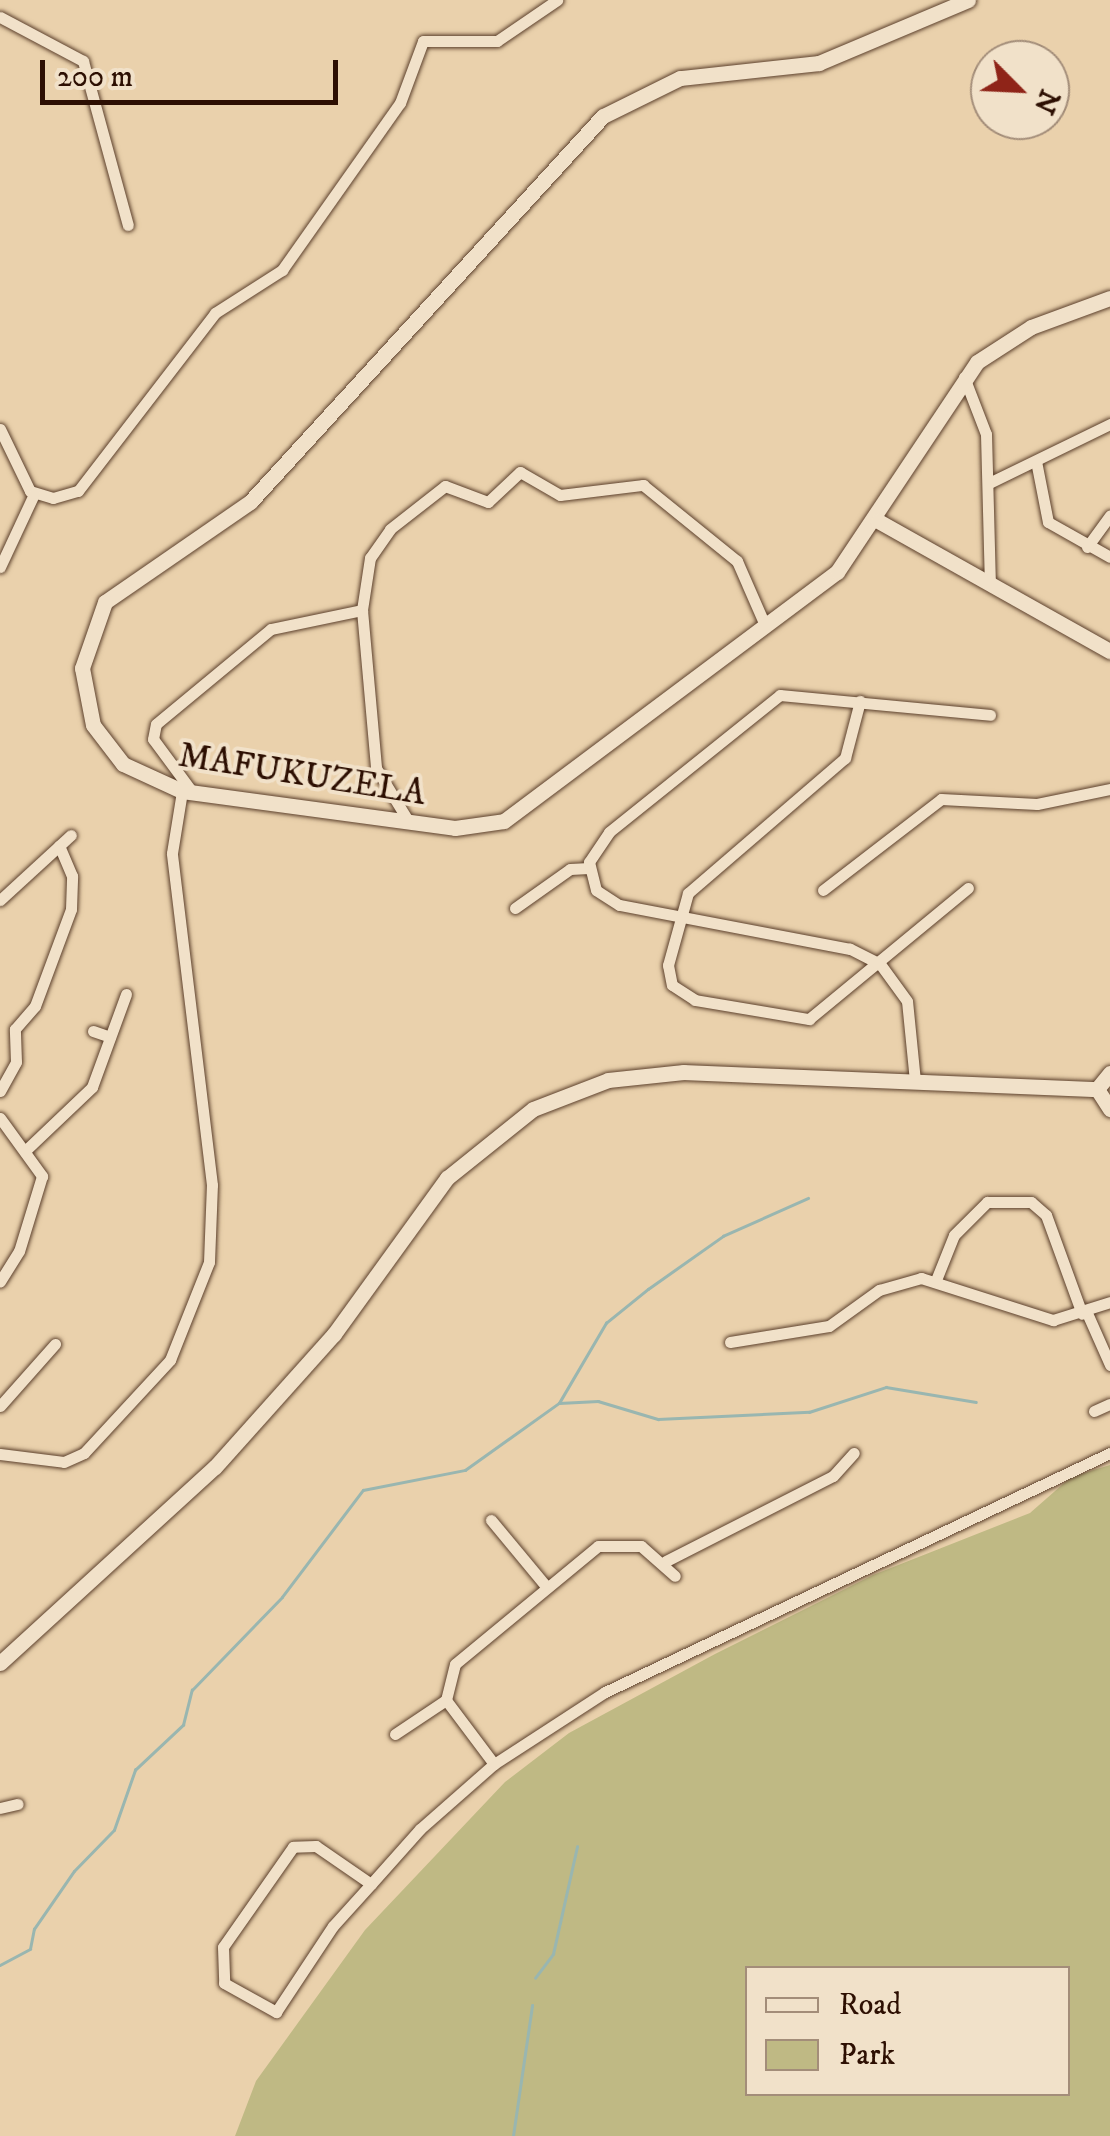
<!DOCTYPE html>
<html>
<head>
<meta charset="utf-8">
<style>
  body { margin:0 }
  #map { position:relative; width:1110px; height:2136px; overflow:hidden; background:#ead1ac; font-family:"IM FELL DW Pica",serif }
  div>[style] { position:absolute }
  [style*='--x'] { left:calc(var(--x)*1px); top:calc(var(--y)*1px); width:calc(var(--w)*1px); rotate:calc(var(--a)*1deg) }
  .green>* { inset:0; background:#bfb984 }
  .stream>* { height:2.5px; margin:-1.25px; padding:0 1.25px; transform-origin:1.25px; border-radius:1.25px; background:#99b6b0 }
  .roads { filter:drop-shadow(0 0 2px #5c402c) drop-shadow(0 0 2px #5c402c) }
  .street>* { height:11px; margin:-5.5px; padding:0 5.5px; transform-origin:5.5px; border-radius:5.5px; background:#f1e1c9 }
  .secondary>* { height:15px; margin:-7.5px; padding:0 7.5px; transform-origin:7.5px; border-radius:7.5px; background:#f1e1c9 }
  span { translate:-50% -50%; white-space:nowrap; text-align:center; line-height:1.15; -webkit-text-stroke:8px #f1e1c9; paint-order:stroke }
  .street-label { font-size:35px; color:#2d0f02 }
  .legend { position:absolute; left:745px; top:1966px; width:325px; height:130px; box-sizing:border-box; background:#f1e1c9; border:2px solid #a38d79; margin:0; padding:12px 18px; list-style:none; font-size:30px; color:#2d0f02 }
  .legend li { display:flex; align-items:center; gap:20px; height:50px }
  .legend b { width:50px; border:2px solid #a38d79 }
  .north { position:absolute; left:970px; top:40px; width:100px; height:100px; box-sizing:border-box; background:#f1e1c9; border:2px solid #a38d79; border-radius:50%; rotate:114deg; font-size:28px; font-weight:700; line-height:40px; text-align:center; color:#2d0f02 }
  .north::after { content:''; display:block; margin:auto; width:35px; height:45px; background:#8f2418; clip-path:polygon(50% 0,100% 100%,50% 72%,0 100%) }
  .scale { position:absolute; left:40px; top:60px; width:298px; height:45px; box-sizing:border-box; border:5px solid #2d0f02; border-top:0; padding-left:12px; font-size:30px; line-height:35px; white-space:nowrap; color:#2d0f02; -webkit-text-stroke:8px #f1e1c9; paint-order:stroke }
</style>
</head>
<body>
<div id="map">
  <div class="green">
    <div style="clip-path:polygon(evenodd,1110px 1465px,1110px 2136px,235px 2136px,256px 2081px,365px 1930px,505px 1782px,569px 1733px,715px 1654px,873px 1575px,1030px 1513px,1071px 1477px,1110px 1465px,748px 1968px,1068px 1968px,1068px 2094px,748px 2094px,748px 1968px)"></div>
  </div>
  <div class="stream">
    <div style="--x:559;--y:1403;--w:39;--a:-3"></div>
    <div style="--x:598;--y:1401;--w:63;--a:16.7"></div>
    <div style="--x:658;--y:1419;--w:151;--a:-2.7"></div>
    <div style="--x:809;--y:1412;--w:81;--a:-18"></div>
    <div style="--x:886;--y:1387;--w:91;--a:9.5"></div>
    <div style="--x:0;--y:1965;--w:34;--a:-28"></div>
    <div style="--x:30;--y:1949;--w:20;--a:-79"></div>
    <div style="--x:34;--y:1929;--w:70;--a:-55.4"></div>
    <div style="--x:74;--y:1871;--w:57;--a:-45.7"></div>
    <div style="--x:114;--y:1830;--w:64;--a:-70.7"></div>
    <div style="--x:135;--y:1770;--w:66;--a:-43.2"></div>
    <div style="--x:183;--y:1725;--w:36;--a:-76"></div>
    <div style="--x:192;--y:1690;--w:129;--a:-45.9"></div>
    <div style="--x:282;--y:1597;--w:134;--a:-52.9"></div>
    <div style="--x:363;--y:1490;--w:104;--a:-11.1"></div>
    <div style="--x:465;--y:1470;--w:115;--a:-35.5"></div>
    <div style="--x:559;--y:1403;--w:93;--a:-59.6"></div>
    <div style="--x:606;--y:1323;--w:54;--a:-39"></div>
    <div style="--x:648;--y:1289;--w:92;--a:-35.2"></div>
    <div style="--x:723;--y:1236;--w:93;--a:-24.1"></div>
    <div style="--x:535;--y:1978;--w:30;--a:-53"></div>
    <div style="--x:553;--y:1954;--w:110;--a:-77.4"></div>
    <div style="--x:513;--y:2136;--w:132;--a:-81.7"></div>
  </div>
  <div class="roads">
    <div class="street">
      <div style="--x:0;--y:17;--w:94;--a:27.9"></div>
      <div style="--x:83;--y:61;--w:170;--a:74.7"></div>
      <div style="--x:964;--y:377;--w:61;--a:68.9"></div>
      <div style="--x:986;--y:434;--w:148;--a:88.5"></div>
      <div style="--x:0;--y:429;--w:69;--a:64.2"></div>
      <div style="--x:30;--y:491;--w:24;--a:17"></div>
      <div style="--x:53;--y:498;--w:26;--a:-16"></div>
      <div style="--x:78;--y:491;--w:225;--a:-52.4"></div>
      <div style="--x:215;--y:313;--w:80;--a:-32.7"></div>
      <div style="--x:282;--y:270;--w:204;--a:-54.8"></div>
      <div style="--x:400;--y:103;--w:66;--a:-69.6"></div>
      <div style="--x:423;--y:41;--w:74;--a:0"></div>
      <div style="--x:497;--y:41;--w:73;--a:-34.3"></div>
      <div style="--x:1036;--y:461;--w:62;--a:78.9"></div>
      <div style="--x:1048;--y:522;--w:71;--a:29.4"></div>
      <div style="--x:989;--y:483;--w:135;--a:-26"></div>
      <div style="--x:1087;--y:547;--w:39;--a:-54"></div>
      <div style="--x:0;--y:567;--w:81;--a:-65"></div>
      <div style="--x:362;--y:610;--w:53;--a:-81.3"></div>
      <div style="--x:370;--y:558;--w:35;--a:-55"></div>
      <div style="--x:390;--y:529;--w:70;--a:-38"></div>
      <div style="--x:445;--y:486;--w:46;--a:20.4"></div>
      <div style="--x:488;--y:502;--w:44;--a:-43.2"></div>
      <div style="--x:520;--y:472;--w:46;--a:29.9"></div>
      <div style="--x:560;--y:495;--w:84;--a:-6.9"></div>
      <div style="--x:643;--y:485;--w:121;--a:39"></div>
      <div style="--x:737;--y:561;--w:70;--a:66.4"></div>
      <div style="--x:860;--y:701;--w:59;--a:104.7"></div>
      <div style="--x:845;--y:758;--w:207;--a:139.3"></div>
      <div style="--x:688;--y:893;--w:75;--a:105.5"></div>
      <div style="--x:668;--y:965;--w:20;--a:79"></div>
      <div style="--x:672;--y:985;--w:27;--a:33"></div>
      <div style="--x:695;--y:1000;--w:116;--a:9.5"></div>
      <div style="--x:809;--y:1019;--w:206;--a:-39.5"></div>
      <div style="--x:193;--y:793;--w:67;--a:-126.5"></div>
      <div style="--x:153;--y:739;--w:15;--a:-79"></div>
      <div style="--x:156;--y:724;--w:149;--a:-39.6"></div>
      <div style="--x:271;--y:629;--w:93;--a:-11.8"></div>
      <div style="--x:362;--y:610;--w:159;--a:84.9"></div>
      <div style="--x:376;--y:768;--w:63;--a:58.6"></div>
      <div style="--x:823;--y:890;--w:149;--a:-37.6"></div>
      <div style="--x:941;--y:799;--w:96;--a:3"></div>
      <div style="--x:1037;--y:804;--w:75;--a:-11.6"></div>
      <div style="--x:0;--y:900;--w:96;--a:-42.5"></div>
      <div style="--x:515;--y:908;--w:67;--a:-35.3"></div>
      <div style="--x:570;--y:869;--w:19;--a:-3"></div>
      <div style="--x:93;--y:1031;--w:18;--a:19"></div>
      <div style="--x:915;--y:1081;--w:80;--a:-95.7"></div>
      <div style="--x:907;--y:1001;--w:46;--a:-126.1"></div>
      <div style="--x:880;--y:964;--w:34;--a:-153"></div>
      <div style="--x:850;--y:949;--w:235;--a:-169.2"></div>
      <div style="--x:619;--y:905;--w:27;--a:-147"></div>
      <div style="--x:596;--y:890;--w:29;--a:-104"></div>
      <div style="--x:589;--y:862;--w:36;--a:-56"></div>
      <div style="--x:609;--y:832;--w:219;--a:-38.7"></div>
      <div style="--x:780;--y:695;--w:211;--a:5.4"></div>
      <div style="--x:0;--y:1091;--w:33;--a:-61"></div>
      <div style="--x:16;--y:1062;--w:33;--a:-92"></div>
      <div style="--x:15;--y:1029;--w:30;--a:-49"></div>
      <div style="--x:35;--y:1006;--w:103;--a:-69.6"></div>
      <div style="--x:71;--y:909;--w:33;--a:-88"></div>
      <div style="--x:72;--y:876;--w:33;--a:-113"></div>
      <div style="--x:0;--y:1118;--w:72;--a:54.1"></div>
      <div style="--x:42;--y:1176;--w:78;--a:107"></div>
      <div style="--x:19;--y:1251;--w:36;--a:122"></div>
      <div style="--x:27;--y:1149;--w:90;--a:-43.6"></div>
      <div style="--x:92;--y:1087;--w:99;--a:-69.9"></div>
      <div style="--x:936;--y:1280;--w:48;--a:-68.2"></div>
      <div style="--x:954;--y:1235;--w:47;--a:-45"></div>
      <div style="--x:987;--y:1202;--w:44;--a:0"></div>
      <div style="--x:1031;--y:1202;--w:20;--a:41"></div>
      <div style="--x:1046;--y:1215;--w:105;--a:70"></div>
      <div style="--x:1087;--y:1313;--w:57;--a:66.1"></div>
      <div style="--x:730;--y:1342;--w:100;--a:-9.2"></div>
      <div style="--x:829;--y:1326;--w:62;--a:-35.8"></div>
      <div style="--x:879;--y:1290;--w:44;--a:-15.9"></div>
      <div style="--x:921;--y:1278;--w:139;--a:17.7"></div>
      <div style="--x:1053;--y:1320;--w:60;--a:-17.5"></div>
      <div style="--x:0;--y:1406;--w:83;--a:-48.4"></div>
      <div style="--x:1094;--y:1411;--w:17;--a:-24"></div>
      <div style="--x:0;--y:1454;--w:64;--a:7.1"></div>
      <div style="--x:64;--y:1462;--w:22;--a:-24"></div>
      <div style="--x:84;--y:1453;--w:127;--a:-47.2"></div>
      <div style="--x:170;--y:1360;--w:105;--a:-68.3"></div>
      <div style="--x:209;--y:1262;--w:77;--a:-87.8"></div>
      <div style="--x:212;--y:1185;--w:334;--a:-96.9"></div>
      <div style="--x:172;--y:853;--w:63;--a:-80.8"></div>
      <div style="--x:491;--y:1520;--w:85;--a:50.3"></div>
      <div style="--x:666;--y:1561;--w:187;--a:-27"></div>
      <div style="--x:833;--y:1476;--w:31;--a:-48"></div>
      <div style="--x:395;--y:1734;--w:61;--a:-33.7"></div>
      <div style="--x:494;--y:1764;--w:80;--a:-126.9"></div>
      <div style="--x:446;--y:1700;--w:37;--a:-76"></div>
      <div style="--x:455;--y:1664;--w:185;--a:-39.5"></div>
      <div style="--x:598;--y:1546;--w:43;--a:0"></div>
      <div style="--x:641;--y:1546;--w:45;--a:41.4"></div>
      <div style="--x:0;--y:1808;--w:18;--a:-13"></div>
      <div style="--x:371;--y:1884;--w:67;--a:-145.4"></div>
      <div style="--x:316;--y:1846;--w:23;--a:178"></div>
      <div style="--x:293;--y:1847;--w:122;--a:125"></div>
      <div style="--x:223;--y:1947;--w:36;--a:88"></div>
      <div style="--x:224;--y:1983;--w:60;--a:29.1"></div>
      <div style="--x:276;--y:2012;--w:103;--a:-56.5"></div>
      <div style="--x:333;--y:1926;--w:57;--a:-47.9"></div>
      <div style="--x:371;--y:1884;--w:74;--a:-48.3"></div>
      <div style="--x:420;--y:1829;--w:98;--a:-41.3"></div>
      <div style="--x:494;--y:1764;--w:132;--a:-33"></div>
      <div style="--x:605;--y:1692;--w:559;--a:-25.33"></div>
    </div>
    <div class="secondary">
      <div style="--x:968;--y:0;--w:162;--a:157.1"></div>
      <div style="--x:819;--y:63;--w:140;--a:173.8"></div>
      <div style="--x:680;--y:78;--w:86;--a:153.7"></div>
      <div style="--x:603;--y:116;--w:523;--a:132.44"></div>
      <div style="--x:250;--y:502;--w:176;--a:145.4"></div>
      <div style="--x:105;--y:602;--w:70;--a:109.2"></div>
      <div style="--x:82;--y:668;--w:58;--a:79.1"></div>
      <div style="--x:93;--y:725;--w:49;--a:52.4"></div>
      <div style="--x:123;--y:764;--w:65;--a:24.6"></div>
      <div style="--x:182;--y:791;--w:275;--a:7.7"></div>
      <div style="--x:455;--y:828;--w:49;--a:-8.1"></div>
      <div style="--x:504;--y:821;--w:416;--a:-36.8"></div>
      <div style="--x:837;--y:572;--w:252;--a:-56.3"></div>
      <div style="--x:977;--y:362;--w:64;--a:-32.9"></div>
      <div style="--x:1031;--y:327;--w:84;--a:-20.2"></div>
      <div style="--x:878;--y:521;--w:266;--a:29.3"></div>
      <div style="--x:1110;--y:1073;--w:21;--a:129"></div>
      <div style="--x:1097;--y:1089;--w:24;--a:57"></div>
      <div style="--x:0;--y:1663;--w:291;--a:-42.4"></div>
      <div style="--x:215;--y:1467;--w:178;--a:-48.2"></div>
      <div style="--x:334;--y:1334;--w:193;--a:-54.1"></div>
      <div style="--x:447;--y:1178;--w:110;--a:-38.7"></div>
      <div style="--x:533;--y:1109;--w:80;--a:-21.1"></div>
      <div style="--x:608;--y:1080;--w:76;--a:-6"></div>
      <div style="--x:684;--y:1072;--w:413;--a:2.4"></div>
    </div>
  </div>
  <div class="street-label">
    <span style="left:302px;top:775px;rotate:9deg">MAFUKUZELA</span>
  </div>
  <ul class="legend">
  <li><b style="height:12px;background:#f1e1c9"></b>Road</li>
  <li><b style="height:28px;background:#bfb984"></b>Park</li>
  </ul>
  <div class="north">N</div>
  <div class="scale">200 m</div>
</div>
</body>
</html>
